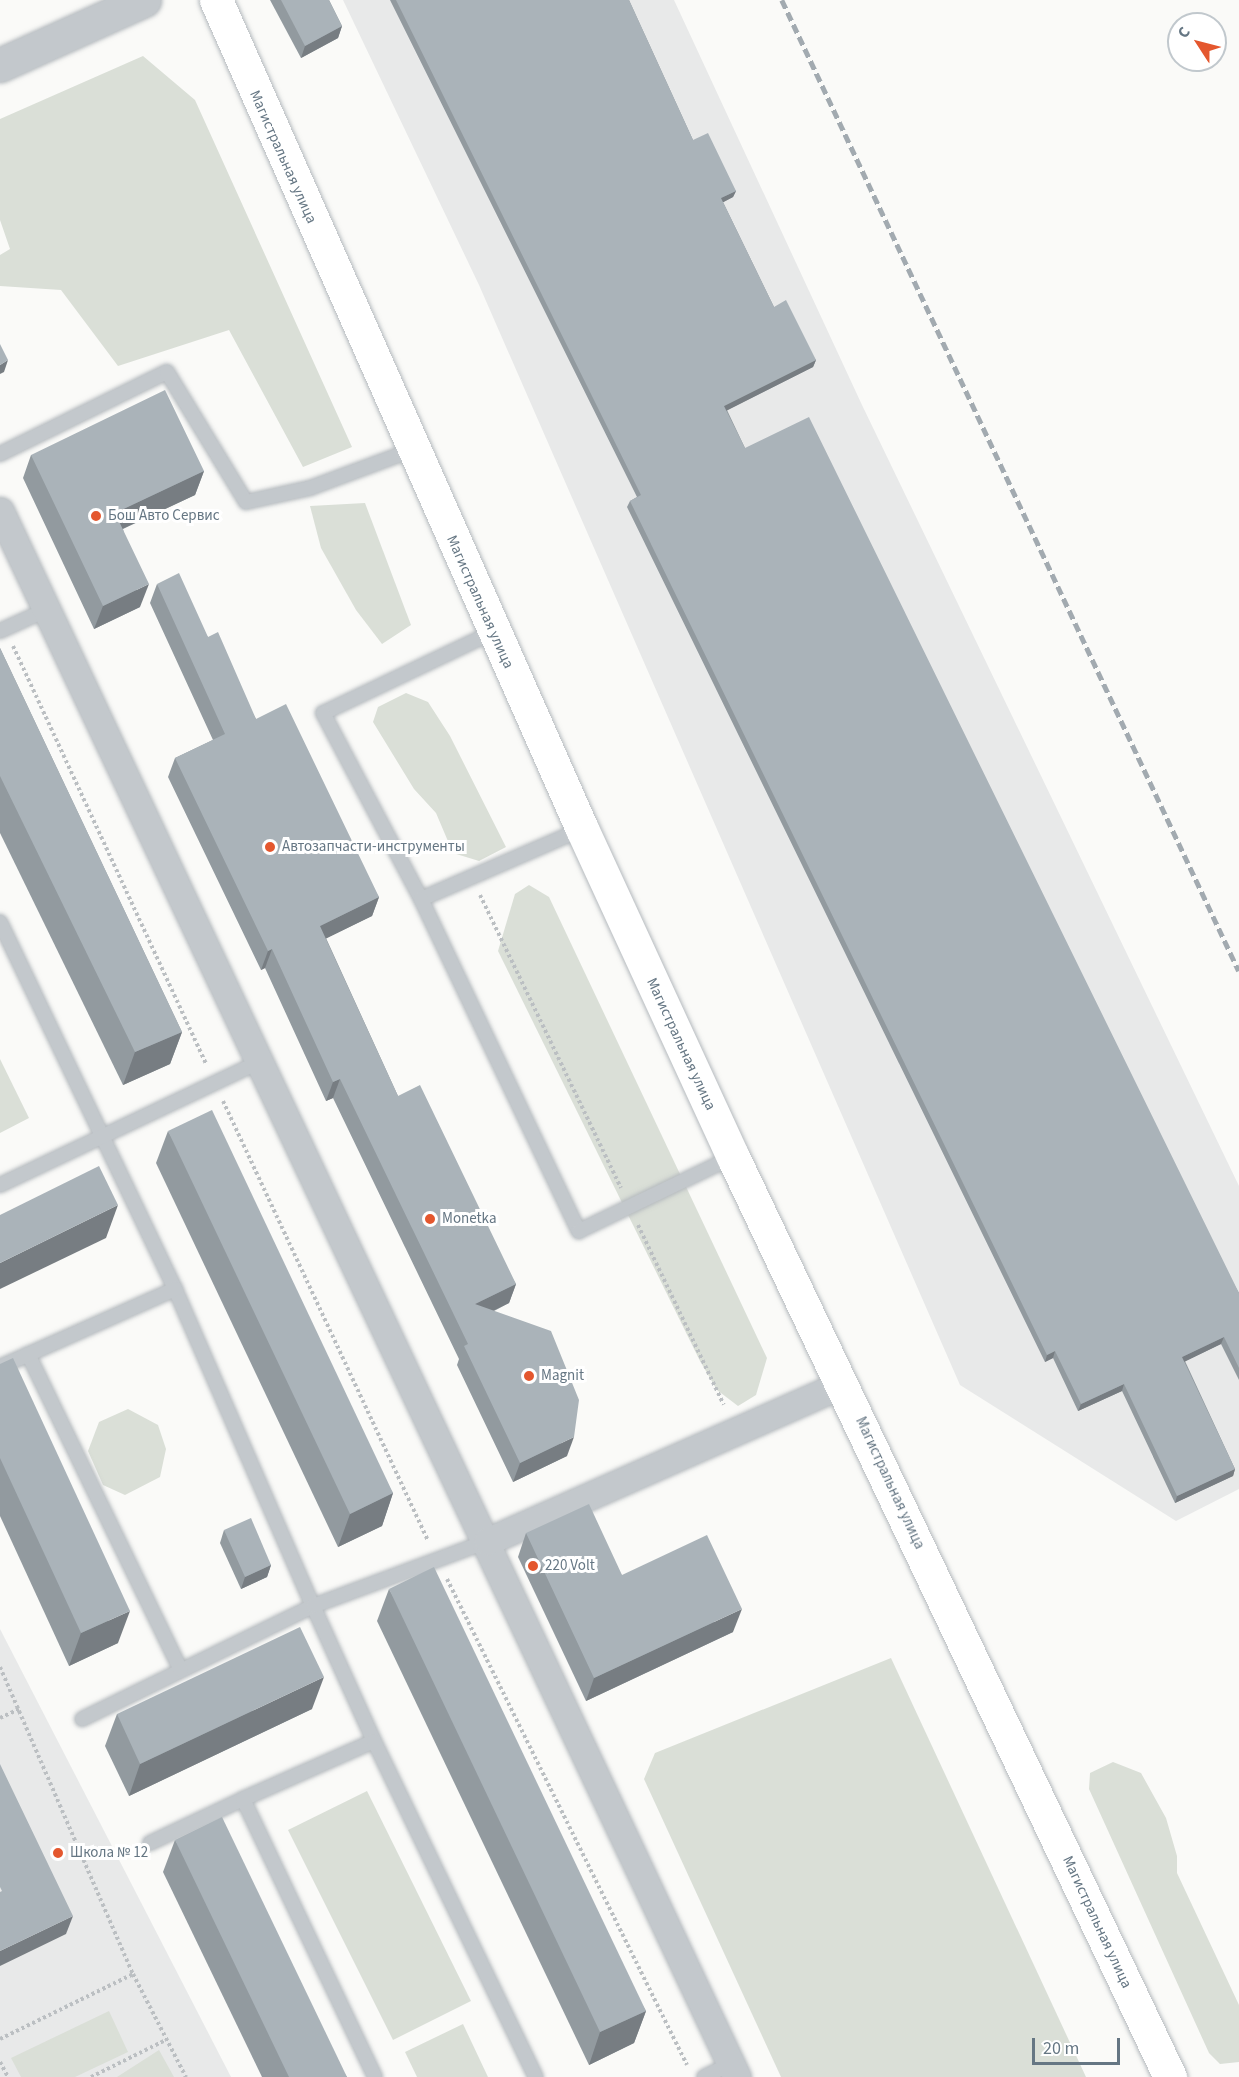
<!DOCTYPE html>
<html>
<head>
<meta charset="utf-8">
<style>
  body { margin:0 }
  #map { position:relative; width:1239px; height:2077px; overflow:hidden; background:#fafaf8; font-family:"Source Sans 3",sans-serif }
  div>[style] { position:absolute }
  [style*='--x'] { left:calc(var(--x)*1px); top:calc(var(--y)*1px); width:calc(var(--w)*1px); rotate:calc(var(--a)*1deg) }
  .built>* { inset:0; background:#e8e9e9 }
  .green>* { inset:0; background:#dadfd7 }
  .path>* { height:4px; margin-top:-2px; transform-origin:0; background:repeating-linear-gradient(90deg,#bbbfc2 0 3px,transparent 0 6px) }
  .roads { filter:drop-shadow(0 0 2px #b5babe) drop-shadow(0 0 2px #b5babe) }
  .service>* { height:14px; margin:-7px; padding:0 7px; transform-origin:7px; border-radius:7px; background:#c3c8cc }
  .minor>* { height:27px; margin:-13.5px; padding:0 13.5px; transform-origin:13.5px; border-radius:13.5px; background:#c3c8cc }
  .tertiary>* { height:33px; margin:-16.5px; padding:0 16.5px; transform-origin:16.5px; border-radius:16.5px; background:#c3c8cc }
  .primary>* { height:33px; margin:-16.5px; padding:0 16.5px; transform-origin:16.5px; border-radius:16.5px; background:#fff }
  .rail>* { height:4.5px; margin-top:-2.25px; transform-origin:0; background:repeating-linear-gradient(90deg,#a2aab0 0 9px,transparent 0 13.5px) }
  .wall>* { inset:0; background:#929a9f }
  .shaded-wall>* { inset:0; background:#777d82 }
  .building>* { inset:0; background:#aab3b9 }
  .dots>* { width:16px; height:16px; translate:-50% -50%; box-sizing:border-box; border:3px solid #fff; border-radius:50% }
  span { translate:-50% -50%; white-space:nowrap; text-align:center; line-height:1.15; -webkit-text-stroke:6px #fff; paint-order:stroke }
  .street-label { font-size:15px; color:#657683 }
  .poi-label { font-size:15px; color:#657683 }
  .left { translate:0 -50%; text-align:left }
  .north { position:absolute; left:1167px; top:12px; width:60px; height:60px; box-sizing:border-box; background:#fff; border:2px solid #c1c8cd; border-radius:50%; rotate:306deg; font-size:16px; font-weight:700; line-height:24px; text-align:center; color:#657683 }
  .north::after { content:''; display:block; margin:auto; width:21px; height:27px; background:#e4572e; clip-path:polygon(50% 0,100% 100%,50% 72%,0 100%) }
  .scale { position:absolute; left:1032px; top:2038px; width:88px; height:27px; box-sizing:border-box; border:3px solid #657683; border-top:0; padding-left:8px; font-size:18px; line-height:21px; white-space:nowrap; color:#657683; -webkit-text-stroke:4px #fff; paint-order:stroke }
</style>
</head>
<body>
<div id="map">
  <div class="built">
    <div style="clip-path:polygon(343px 0,674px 0,862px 405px,1239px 1186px,1239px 1489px,1176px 1521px,960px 1385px,479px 285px)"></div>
    <div style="clip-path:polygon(0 1629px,231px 2077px,0 2077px)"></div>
  </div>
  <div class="green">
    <div style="clip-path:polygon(143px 56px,195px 100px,352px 447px,303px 467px,229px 330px,118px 366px,61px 290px,0 286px,0 255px,10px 249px,0 220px,0 119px)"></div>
    <div style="clip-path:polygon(365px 503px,411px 625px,382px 644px,356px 610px,321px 548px,310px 506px)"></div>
    <div style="clip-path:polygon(406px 693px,428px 702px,450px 736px,506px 847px,479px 861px,453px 853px,436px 813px,414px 789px,373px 722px,378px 707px)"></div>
    <div style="clip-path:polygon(529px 885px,549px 897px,767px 1358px,756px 1395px,738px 1406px,717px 1390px,700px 1361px,498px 951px,515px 894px)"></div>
    <div style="clip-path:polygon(0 1059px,29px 1118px,0 1133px)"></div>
    <div style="clip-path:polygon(128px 1409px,158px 1425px,166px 1449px,160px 1477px,125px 1495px,103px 1485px,88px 1451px,99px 1422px)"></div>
    <div style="clip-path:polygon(891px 1658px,1086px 2077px,781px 2077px,644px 1779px,655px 1753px)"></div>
    <div style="clip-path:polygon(1113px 1762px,1141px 1773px,1166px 1818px,1177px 1856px,1177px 1873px,1239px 2005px,1239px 2062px,1220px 2064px,1209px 2053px,1089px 1789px,1090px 1773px)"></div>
    <div style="clip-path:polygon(367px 1791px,471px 2001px,393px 2040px,288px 1830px)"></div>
    <div style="clip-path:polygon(109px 2011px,128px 2052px,75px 2077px,21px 2077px,11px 2058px)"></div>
    <div style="clip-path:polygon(463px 2024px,488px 2077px,417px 2077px,405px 2052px)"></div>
    <div style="clip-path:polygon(159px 2050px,174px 2077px,117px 2077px)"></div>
  </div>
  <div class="path">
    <div style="--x:13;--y:646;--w:460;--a:65.2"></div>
    <div style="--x:480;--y:895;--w:325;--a:64.3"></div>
    <div style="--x:223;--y:1101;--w:485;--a:65"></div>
    <div style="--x:638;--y:1225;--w:199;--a:64.5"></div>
    <div style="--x:447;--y:1579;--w:542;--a:63.72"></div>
    <div style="--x:0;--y:1667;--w:335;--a:66.6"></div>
    <div style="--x:133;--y:1974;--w:116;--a:62.8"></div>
    <div style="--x:0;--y:1718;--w:21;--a:-25"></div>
    <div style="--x:0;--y:2039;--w:148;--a:-26"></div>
    <div style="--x:0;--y:2062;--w:17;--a:62"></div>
    <div style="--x:91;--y:2077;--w:84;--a:-26.3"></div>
  </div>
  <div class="roads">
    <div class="service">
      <div style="--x:0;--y:454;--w:186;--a:-26.2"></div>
      <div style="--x:167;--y:372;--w:152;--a:58.7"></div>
      <div style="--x:246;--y:502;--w:66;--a:-12.3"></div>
      <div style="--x:310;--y:488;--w:109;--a:-20.4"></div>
      <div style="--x:0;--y:631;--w:51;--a:-24.5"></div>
      <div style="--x:493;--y:632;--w:188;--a:154.5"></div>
      <div style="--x:323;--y:713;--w:210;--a:62.2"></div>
      <div style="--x:421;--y:899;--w:176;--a:-23.5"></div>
      <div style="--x:421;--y:899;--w:368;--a:64.6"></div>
      <div style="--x:579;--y:1231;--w:171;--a:-25.7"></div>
      <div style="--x:0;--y:922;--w:407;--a:64.5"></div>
      <div style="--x:175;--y:1289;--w:346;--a:66.5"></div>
      <div style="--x:313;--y:1606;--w:257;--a:153.9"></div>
      <div style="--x:0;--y:1185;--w:289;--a:-25.4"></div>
      <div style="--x:28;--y:1354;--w:351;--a:64.2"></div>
      <div style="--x:0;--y:1367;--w:192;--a:-24"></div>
      <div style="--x:374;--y:1741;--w:148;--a:-114.3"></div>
      <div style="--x:313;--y:1606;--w:187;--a:-20.4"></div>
      <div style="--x:150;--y:1843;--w:103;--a:-25.3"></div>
      <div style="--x:375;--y:2077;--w:308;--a:-115.4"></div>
      <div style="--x:243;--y:1799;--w:143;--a:-23.9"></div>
      <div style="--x:374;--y:1741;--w:373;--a:64.3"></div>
      <div style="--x:704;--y:2077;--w:30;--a:-26"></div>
    </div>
    <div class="minor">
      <div style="--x:0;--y:511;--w:1731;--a:64.8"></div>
      <div style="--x:488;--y:1541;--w:388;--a:-23.9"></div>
    </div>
    <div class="tertiary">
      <div style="--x:0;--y:65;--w:158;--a:-24.3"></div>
    </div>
    <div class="primary">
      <div style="--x:216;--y:0;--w:906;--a:66.18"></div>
      <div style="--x:582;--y:829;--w:361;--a:65.3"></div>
      <div style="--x:733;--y:1157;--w:1019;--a:64.59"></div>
    </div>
  </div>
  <div class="rail">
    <div style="--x:782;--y:0;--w:1073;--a:64.8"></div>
  </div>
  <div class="wall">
    <div style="clip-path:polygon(270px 0,329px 0,342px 26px,338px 38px,301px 58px)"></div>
    <div style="clip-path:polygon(390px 0,629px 0,693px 140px,736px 191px,733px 197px,723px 202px,774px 307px,816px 360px,813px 367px,727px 410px,745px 448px,1239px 1293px,1239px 1380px,1221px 1344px,1185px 1361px,1235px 1469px,1233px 1476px,1175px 1503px,1122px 1391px,1078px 1411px,1053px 1358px,1045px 1362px,627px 507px,630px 501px,637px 497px)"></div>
    <div style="clip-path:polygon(31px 455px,204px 471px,195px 495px,123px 529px,140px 607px,94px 629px,23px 478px)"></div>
    <div style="clip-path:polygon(157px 584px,208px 637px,256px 719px,379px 897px,372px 916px,326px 938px,398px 1096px,516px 1284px,509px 1303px,494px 1311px,567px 1456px,513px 1482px,457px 1365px,459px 1359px,333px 1098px,326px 1101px,265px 968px,261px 970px,168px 777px,175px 758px,213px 740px,150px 603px)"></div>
    <div style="clip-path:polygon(0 648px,182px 1032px,170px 1064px,123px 1085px,0 833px)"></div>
    <div style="clip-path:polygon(168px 1131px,393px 1493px,382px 1526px,338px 1547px,156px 1163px)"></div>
    <div style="clip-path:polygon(0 1364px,118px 1643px,69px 1666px,0 1516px)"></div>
    <div style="clip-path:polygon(224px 1530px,271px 1565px,267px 1577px,241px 1589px,220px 1543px)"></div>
    <div style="clip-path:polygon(526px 1533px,622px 1575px,733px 1632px,586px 1701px,518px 1557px)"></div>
    <div style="clip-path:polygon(389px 1589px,646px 2011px,634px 2043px,589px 2065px,377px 1621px)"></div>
    <div style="clip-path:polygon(312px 1709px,129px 1796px,105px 1746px,117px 1714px)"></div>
    <div style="clip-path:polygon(175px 1840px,347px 2077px,262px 2077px,163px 1872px)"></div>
  </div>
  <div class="shaded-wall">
    <div style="clip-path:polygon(342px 26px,338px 38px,301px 58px,305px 46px)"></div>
    <div style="clip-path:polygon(736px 191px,733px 197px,718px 205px,721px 198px)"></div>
    <div style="clip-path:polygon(8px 360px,4px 372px,0 374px,0 365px)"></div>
    <div style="clip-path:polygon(816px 360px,813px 367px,722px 413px,724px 406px)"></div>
    <div style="clip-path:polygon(204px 471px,195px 495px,107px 536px,115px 513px)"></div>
    <div style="clip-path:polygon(149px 584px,140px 607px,94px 629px,103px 606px)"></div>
    <div style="clip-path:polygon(379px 897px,372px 916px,313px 945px,320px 926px)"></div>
    <div style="clip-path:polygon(272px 949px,265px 968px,261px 970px,268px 951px)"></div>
    <div style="clip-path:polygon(182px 1032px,170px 1064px,123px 1085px,135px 1052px)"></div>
    <div style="clip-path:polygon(340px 1079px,333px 1098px,326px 1101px,333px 1082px)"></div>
    <div style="clip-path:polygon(118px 1205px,106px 1238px,0 1289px,0 1263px)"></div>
    <div style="clip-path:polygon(516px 1284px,509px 1303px,468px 1323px,475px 1304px)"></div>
    <div style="clip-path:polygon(1224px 1337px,1221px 1344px,1180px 1364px,1182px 1357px)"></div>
    <div style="clip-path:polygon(1055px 1351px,1053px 1358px,1045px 1362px,1047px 1355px)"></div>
    <div style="clip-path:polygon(1124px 1384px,1122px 1391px,1078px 1411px,1081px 1404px)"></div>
    <div style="clip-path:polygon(574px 1437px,567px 1456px,513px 1482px,520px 1463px)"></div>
    <div style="clip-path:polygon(1235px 1469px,1233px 1476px,1175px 1503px,1177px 1496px)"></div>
    <div style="clip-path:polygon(393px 1493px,382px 1526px,338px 1547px,350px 1514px)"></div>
    <div style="clip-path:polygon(271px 1565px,267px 1577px,241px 1589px,245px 1577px)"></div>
    <div style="clip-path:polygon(742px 1609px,733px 1632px,586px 1701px,594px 1678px)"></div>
    <div style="clip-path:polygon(130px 1611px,118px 1643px,69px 1666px,81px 1633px)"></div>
    <div style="clip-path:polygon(324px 1677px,312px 1709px,129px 1796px,140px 1764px)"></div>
    <div style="clip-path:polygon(73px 1916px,66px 1934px,0 1966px,0 1951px)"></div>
    <div style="clip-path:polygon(646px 2011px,634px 2043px,589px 2065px,600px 2032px)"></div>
  </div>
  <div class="building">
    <div style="clip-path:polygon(281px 0,329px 0,342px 26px,305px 46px)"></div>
    <div style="clip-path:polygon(396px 0,629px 0,693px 140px,708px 133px,736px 191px,721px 198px,774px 307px,786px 300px,816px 360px,724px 406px,745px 448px,809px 417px,1239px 1293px,1239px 1368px,1224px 1337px,1182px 1357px,1235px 1469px,1177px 1496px,1124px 1384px,1081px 1404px,1055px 1351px,1047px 1355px,630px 501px,641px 495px)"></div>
    <div style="clip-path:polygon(0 344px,8px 360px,0 365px)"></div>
    <div style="clip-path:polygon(165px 390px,204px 471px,115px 513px,149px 584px,103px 606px,31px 455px)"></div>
    <div style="clip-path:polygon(179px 573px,208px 637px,218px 632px,256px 719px,286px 704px,379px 897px,320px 926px,398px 1096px,420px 1085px,516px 1284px,475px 1304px,551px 1331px,579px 1400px,574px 1437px,520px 1463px,464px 1346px,468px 1344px,340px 1079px,333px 1082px,272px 949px,268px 951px,175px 758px,225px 734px,157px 584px)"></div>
    <div style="clip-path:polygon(0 648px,182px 1032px,135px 1052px,0 776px)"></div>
    <div style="clip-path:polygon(212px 1110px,393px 1493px,350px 1514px,168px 1131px)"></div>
    <div style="clip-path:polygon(99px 1166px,118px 1205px,0 1263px,0 1215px)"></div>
    <div style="clip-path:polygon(13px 1358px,130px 1611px,81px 1633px,0 1458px,0 1364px)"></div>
    <div style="clip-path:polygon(589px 1504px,622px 1575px,707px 1535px,742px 1609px,594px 1678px,526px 1533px)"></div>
    <div style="clip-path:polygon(251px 1518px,271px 1565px,245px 1577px,224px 1530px)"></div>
    <div style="clip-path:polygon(434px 1567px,646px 2011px,600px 2032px,389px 1589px)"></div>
    <div style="clip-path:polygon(300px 1627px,324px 1677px,140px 1764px,117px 1714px)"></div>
    <div style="clip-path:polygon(0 1764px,73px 1916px,0 1951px,0 1892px,2px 1891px,0 1887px)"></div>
    <div style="clip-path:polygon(222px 1817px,347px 2077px,289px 2077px,175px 1840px)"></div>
  </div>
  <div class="dots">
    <div style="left:96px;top:516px;background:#e4572e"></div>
    <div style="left:270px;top:847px;background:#e4572e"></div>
    <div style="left:430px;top:1219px;background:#e4572e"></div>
    <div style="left:529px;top:1376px;background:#e4572e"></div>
    <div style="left:533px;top:1566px;background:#e4572e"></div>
    <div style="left:58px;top:1853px;background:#e4572e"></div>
  </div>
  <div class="street-label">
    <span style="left:283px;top:157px;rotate:66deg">Магистральная улица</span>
    <span style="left:480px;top:602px;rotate:66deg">Магистральная улица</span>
    <span style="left:681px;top:1044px;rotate:65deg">Магистральная улица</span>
    <span style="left:890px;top:1483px;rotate:65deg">Магистральная улица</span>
    <span style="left:1097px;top:1922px;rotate:65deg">Магистральная улица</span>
  </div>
  <div class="poi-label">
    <span class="left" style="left:108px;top:516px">Бош Авто Сервис</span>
    <span class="left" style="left:282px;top:847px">Автозапчасти-инструменты</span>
    <span class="left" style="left:442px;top:1219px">Monetka</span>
    <span class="left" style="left:541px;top:1376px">Magnit</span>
    <span class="left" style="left:545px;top:1566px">220 Volt</span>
    <span class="left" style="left:70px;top:1853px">Школа № 12</span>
  </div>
  <div class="north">С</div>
  <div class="scale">20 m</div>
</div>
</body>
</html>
